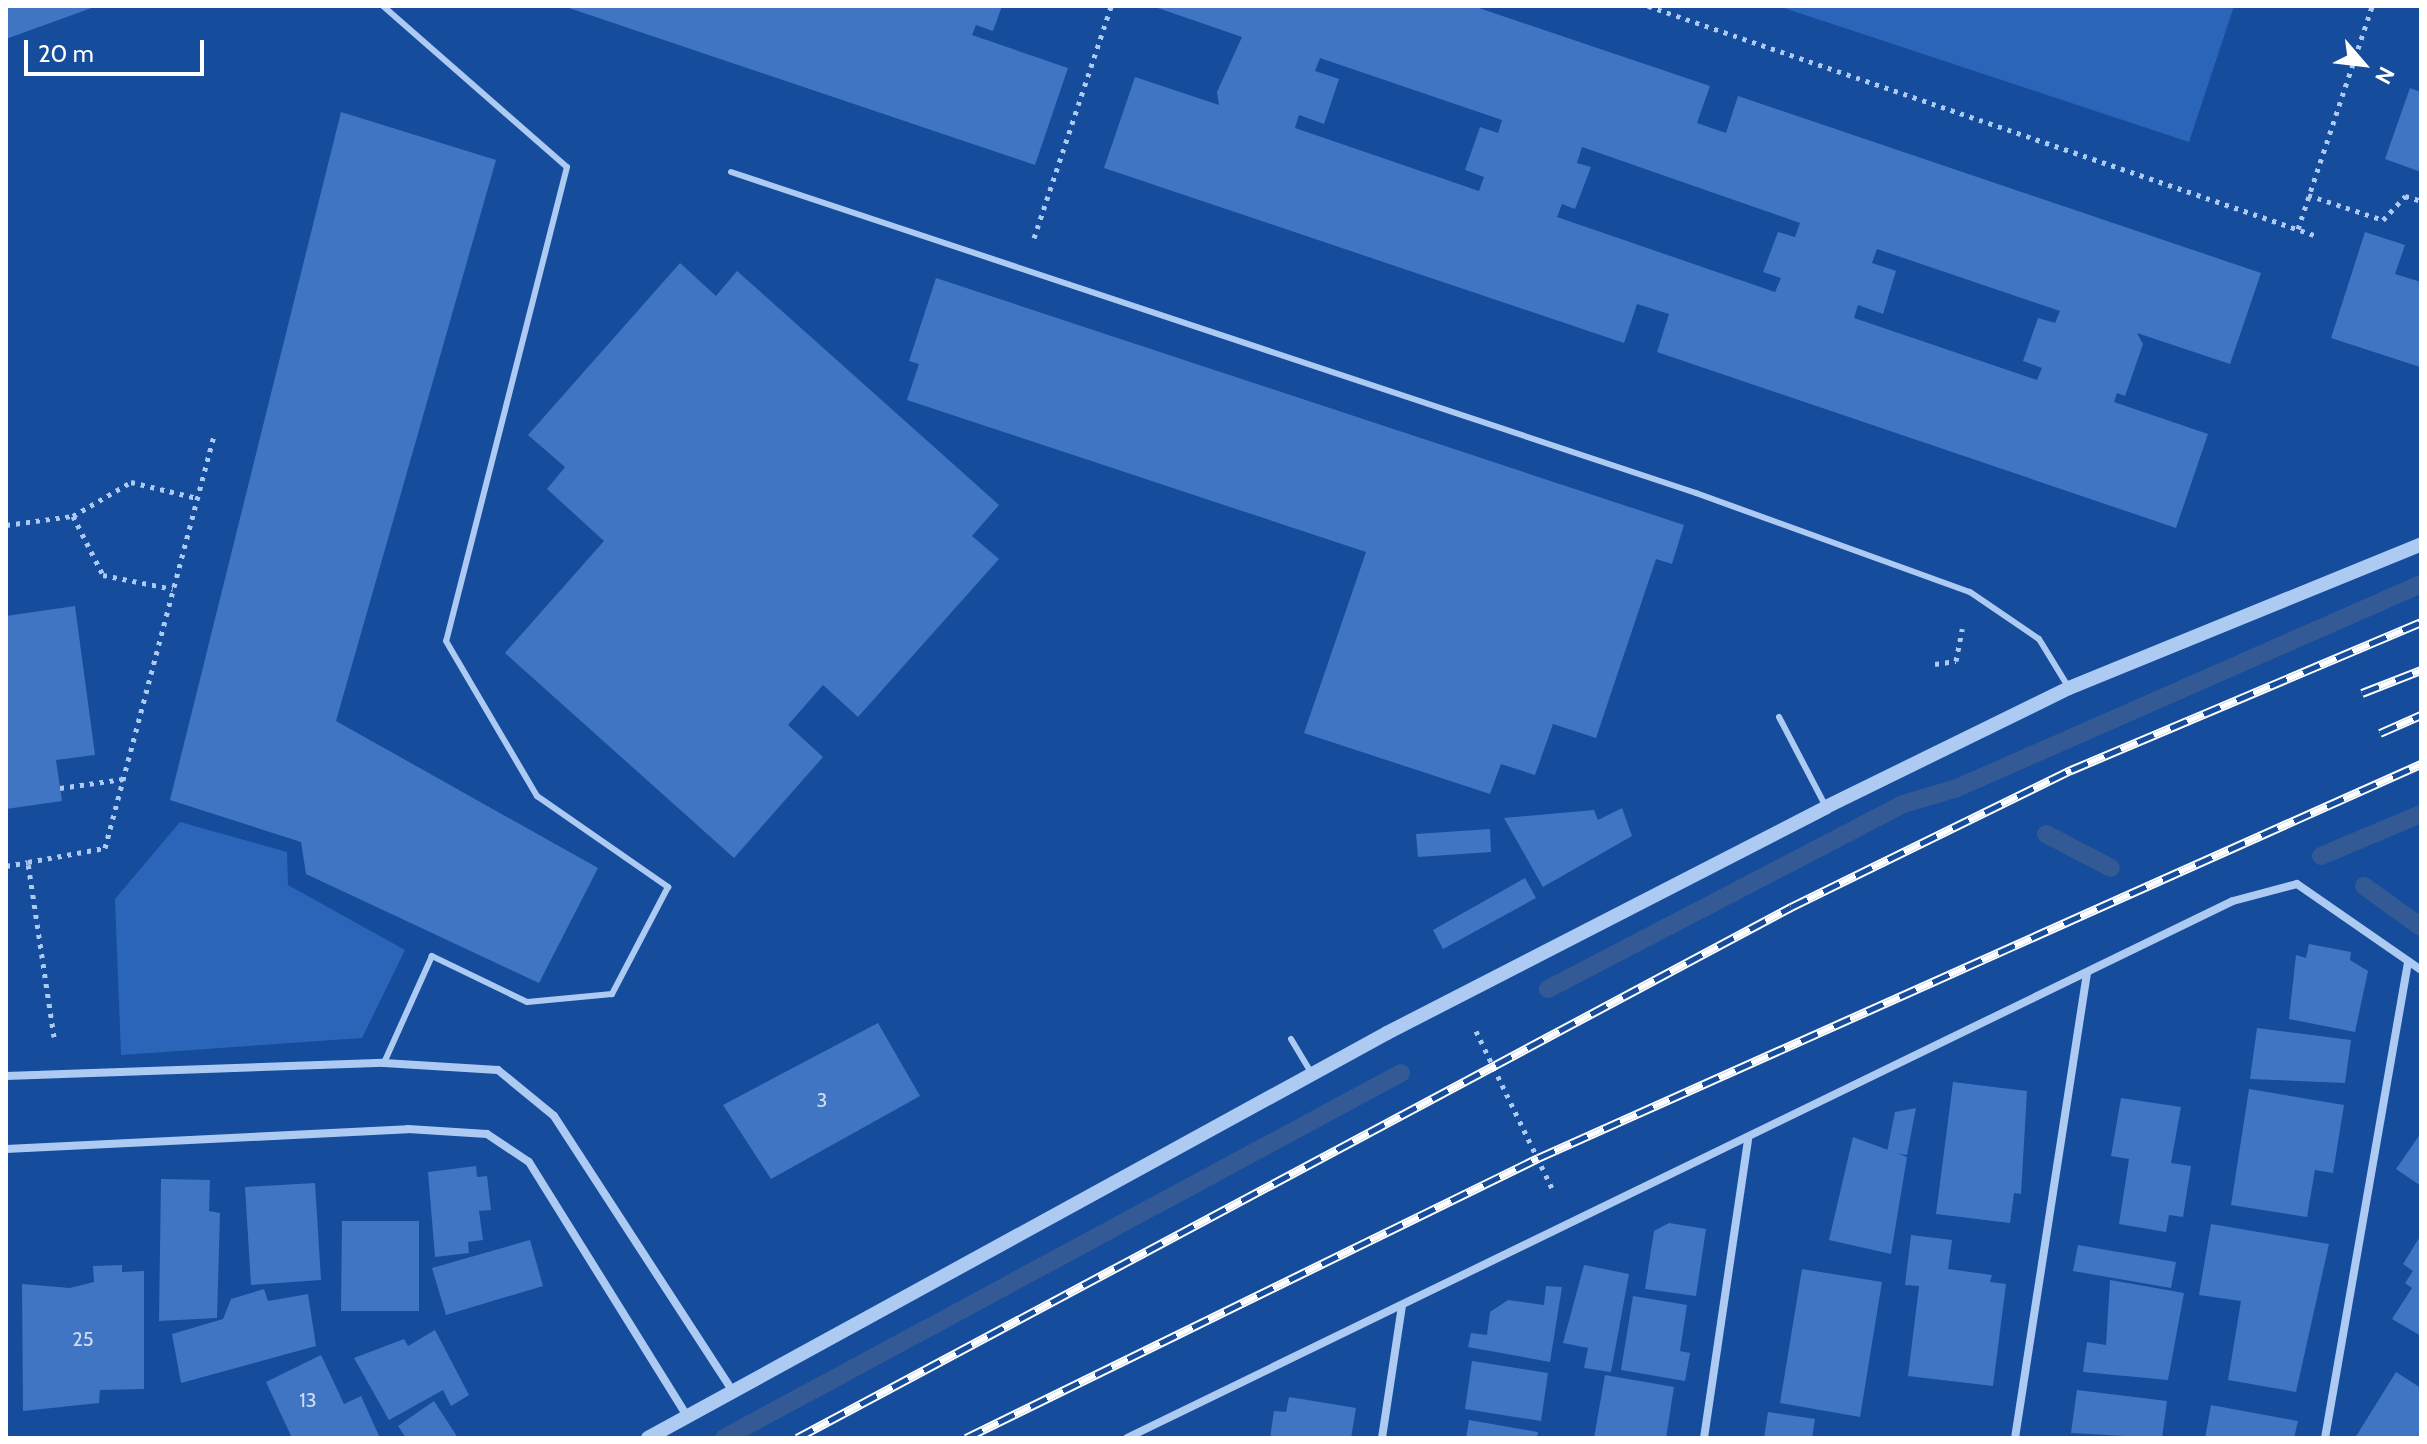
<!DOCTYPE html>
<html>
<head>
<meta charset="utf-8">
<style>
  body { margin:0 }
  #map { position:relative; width:2427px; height:1444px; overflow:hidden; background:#164c9c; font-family:Cabin,sans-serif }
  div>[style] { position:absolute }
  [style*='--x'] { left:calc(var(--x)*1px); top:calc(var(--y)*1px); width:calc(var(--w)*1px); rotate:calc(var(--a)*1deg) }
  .green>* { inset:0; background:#2a65ba }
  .stream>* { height:18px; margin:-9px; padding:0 9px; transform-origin:9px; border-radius:9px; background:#345a95 }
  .building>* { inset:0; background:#3f75c3 }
  .path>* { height:5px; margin-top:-2.5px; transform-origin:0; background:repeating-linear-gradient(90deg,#adcaf3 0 4px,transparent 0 10px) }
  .service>* { height:6px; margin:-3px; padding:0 3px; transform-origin:3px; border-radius:3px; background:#adcaf3 }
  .minor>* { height:8px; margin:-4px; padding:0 4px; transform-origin:4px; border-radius:4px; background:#adcaf3 }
  .tertiary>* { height:14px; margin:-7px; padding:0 7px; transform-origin:7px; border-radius:7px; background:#adcaf3 }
  .rail>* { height:9px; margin-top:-4.5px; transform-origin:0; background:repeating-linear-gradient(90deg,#164c9c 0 18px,#fff 0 36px); box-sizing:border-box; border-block:2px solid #fff }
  span { translate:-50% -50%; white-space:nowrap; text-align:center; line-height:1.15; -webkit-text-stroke:6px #164c9c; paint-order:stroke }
  .number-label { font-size:20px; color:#cfdcf0 }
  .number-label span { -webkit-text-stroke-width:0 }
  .frame { position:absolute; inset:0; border:8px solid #fff; pointer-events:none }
  .north { position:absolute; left:2323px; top:24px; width:80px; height:80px; -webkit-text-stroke:6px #164c9c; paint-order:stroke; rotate:118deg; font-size:22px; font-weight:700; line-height:32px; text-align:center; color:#fff }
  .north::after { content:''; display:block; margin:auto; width:28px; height:36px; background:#fff; clip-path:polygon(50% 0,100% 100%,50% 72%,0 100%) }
  .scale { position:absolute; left:24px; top:40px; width:180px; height:36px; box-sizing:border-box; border:4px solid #fff; border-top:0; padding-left:10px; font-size:24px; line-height:28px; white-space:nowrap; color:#fff; -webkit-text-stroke:6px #164c9c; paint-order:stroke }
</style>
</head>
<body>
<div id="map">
  <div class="green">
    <div style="clip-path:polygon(1778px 6px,2234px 6px,2189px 142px)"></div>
    <div style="clip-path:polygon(180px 822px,287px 852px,288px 885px,405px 950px,362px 1038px,121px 1055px,115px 899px)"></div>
  </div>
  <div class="stream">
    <div style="--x:2046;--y:834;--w:73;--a:27.6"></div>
    <div style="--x:2321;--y:856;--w:108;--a:-22.8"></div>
    <div style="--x:2364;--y:886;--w:70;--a:35.7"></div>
    <div style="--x:1548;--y:989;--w:400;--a:-27.5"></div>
    <div style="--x:1903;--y:804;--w:56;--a:-16.5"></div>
    <div style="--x:1957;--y:788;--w:507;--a:-23.73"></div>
    <div style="--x:724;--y:1438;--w:769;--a:-28.33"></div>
  </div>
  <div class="building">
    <div style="clip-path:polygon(6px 6px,97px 6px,6px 39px)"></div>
    <div style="clip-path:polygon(886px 6px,1002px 6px,993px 31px,976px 25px,972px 35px,1068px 68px,1035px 165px,566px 7px)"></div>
    <div style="clip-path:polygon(evenodd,1152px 6px,1473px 6px,1710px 86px,1697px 123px,1726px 133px,1738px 96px,2261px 273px,2230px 364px,2137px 333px,2143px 344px,2125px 396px,2117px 393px,2114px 402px,2208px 434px,2176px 528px,1657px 352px,1669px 314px,1637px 304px,1624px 343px,1104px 168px,1135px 77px,1219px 105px,1217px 92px,1242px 37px,1152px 6px,1320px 58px,1502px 120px,1498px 133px,1480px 127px,1465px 170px,1484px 177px,1479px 191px,1295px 128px,1299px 115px,1324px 124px,1339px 79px,1315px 71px,1320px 58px,1152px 6px,1582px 147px,1800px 223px,1795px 237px,1778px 232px,1763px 272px,1781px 278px,1775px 292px,1557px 217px,1562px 204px,1575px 209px,1591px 167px,1577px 163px,1582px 147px,1152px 6px,1877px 249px,2060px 311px,2055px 323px,2038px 318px,2023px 361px,2042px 368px,2037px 380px,1854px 318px,1858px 305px,1883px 314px,1896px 271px,1872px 263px,1877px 249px)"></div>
    <div style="clip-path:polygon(2410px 88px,2421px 92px,2421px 172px,2385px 159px)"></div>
    <div style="clip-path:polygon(341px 112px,496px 160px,336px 721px,598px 868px,539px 983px,306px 874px,301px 842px,170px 800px)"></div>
    <div style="clip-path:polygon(2365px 232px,2405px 245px,2395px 274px,2421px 282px,2420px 367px,2331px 338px)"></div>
    <div style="clip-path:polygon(680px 263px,716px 296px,737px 271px,999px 505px,972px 536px,999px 559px,858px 717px,823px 685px,788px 725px,823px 757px,734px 858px,505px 653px,604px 541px,547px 489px,565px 467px,528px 435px)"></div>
    <div style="clip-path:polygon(936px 278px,1684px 525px,1672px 564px,1656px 559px,1596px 738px,1553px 724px,1535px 775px,1501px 764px,1490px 794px,1304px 733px,1366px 552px,907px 400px,919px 364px,909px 361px)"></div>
    <div style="clip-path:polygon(75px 606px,95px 755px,56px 760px,62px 801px,6px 809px,6px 616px)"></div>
    <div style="clip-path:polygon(1622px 808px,1632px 836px,1543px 887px,1504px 818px,1594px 810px,1598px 820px)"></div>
    <div style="clip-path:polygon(1490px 829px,1491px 852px,1418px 857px,1416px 834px)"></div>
    <div style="clip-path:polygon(1525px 878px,1536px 898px,1443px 949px,1433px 930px)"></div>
    <div style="clip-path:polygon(2309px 944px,2351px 952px,2350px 960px,2368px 971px,2355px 1032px,2289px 1019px,2296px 955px,2306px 958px)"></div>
    <div style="clip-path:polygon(878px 1023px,920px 1096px,771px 1179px,723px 1105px)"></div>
    <div style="clip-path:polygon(2257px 1028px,2351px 1040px,2345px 1083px,2250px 1079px)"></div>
    <div style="clip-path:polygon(1953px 1082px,2027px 1091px,2021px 1194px,2014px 1193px,2010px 1223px,1936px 1214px)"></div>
    <div style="clip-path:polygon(2249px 1089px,2344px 1105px,2333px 1173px,2315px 1170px,2307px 1217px,2231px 1205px)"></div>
    <div style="clip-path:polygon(2121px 1098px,2181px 1107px,2171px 1163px,2191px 1166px,2183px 1217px,2169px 1215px,2166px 1232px,2119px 1224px,2129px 1159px,2111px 1156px)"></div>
    <div style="clip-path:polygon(1916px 1108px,1907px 1155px,1887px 1152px,1895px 1112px)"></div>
    <div style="clip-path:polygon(2421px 1133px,2421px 1186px,2396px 1169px)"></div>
    <div style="clip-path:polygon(1853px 1137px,1907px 1157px,1891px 1254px,1829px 1240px)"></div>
    <div style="clip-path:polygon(476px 1166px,477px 1177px,487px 1176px,491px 1210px,479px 1211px,483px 1240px,468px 1242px,469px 1253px,435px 1257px,428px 1172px)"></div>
    <div style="clip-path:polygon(161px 1179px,210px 1180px,209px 1211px,220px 1213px,217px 1318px,159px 1321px)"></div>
    <div style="clip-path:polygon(315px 1183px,321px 1280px,251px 1285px,245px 1187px)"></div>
    <div style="clip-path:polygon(342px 1221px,419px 1221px,419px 1311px,341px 1311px)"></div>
    <div style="clip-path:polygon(1669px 1223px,1706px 1229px,1696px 1296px,1645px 1289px,1654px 1231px)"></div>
    <div style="clip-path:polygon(2211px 1224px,2329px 1244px,2296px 1392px,2228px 1380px,2241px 1301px,2199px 1295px)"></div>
    <div style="clip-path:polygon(1911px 1235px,1952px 1240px,1948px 1269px,1992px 1275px,1990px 1282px,2006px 1284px,1993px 1386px,1908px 1376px,1919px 1286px,1905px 1285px)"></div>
    <div style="clip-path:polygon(2421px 1235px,2421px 1336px,2392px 1319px,2412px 1288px,2405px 1283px,2413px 1271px,2403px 1264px)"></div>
    <div style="clip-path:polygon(530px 1240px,543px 1286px,446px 1315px,432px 1268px)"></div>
    <div style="clip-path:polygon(2078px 1245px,2176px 1262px,2171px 1288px,2073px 1271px)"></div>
    <div style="clip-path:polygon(122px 1265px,122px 1272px,144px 1271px,144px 1389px,100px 1390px,99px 1403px,23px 1411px,22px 1284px,70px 1288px,94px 1282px,93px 1266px)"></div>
    <div style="clip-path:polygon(1584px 1265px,1629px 1274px,1611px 1372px,1584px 1368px,1588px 1348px,1563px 1343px)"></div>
    <div style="clip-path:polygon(1802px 1269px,1882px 1282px,1860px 1417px,1780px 1403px)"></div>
    <div style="clip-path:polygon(2110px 1280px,2184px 1293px,2168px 1380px,2083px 1372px,2087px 1342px,2106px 1345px)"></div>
    <div style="clip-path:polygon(1546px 1286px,1562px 1287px,1550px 1362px,1468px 1347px,1471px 1333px,1487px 1335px,1490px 1312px,1508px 1300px,1544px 1305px)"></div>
    <div style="clip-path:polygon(264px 1289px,268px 1301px,308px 1294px,316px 1346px,181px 1383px,172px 1334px,223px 1319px,231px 1299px)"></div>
    <div style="clip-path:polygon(1633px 1296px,1687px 1305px,1680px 1351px,1690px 1353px,1685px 1381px,1621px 1370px)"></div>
    <div style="clip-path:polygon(435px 1330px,469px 1395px,451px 1406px,443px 1390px,389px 1420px,354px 1358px,404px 1339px,408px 1346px)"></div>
    <div style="clip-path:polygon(321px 1355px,344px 1404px,361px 1396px,380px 1438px,292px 1438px,266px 1382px)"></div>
    <div style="clip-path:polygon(1472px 1361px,1548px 1373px,1541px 1421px,1465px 1409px)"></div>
    <div style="clip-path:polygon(2396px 1372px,2421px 1388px,2421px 1438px,2355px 1438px)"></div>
    <div style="clip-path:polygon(1605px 1375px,1674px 1387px,1666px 1438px,1594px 1438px)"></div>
    <div style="clip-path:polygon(2077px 1390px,2167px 1401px,2162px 1438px,2071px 1433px)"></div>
    <div style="clip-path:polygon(1289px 1397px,1356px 1408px,1351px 1438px,1270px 1438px,1274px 1411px,1286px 1412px)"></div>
    <div style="clip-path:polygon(434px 1401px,458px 1438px,406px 1438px,398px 1426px)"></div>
    <div style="clip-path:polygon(2211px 1405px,2298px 1421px,2294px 1438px,2205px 1438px)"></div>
    <div style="clip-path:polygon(1768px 1412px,1815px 1419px,1812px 1438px,1764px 1438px)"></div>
    <div style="clip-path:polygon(1469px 1420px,1538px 1432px,1537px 1438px,1466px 1438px)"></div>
  </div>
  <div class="path">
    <div style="--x:1648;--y:6;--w:707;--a:18.97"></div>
    <div style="--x:2308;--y:195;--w:79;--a:18.4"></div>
    <div style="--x:2383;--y:220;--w:33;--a:-47"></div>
    <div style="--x:2405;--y:196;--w:17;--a:17"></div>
    <div style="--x:2298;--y:229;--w:235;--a:-71.6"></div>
    <div style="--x:1034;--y:238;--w:244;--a:-71.6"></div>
    <div style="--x:73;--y:516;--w:66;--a:63"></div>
    <div style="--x:103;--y:575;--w:71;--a:11.3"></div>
    <div style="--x:6;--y:525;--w:68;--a:-7.7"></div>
    <div style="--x:73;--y:516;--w:67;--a:-30.4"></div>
    <div style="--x:131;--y:482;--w:68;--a:13.6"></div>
    <div style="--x:1935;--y:664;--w:21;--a:-8"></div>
    <div style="--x:1956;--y:661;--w:33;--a:-79"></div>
    <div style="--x:60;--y:788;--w:64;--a:-8.1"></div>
    <div style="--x:6;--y:866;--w:22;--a:-10"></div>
    <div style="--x:1476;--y:1031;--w:179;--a:64.2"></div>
    <div style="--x:54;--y:1037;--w:177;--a:-98.5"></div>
    <div style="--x:28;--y:862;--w:78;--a:-10.3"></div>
    <div style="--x:105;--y:848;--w:428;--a:-75.2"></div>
  </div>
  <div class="service">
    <div style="--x:383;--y:6;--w:244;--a:41.2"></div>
    <div style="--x:567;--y:167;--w:489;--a:104.3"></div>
    <div style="--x:446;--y:641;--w:180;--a:59.6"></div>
    <div style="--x:537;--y:796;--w:160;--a:34.8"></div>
    <div style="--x:668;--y:887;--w:121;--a:117.6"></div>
    <div style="--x:612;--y:994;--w:85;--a:174.6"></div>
    <div style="--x:527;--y:1002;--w:106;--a:-154.2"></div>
    <div style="--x:432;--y:956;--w:117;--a:114.2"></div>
    <div style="--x:731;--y:172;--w:1017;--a:18.4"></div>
    <div style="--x:1696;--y:493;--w:291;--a:19.9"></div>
    <div style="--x:1970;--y:592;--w:83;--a:34.3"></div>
    <div style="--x:2039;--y:639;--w:57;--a:58.5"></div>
    <div style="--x:1779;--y:717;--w:102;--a:62.4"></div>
    <div style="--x:1291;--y:1039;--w:39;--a:59"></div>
  </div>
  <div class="minor">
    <div style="--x:6;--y:1076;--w:378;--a:-2"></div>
    <div style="--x:384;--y:1063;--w:114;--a:3.5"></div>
    <div style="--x:498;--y:1070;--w:72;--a:39.4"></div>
    <div style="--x:554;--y:1116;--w:329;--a:57"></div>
    <div style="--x:6;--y:1149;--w:402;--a:-2.8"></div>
    <div style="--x:408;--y:1129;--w:79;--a:3.6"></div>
    <div style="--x:487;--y:1134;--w:50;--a:33.7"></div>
    <div style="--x:529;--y:1162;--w:301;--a:58.1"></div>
    <div style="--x:1127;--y:1438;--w:1229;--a:-25.9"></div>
    <div style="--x:2233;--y:901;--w:66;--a:-14.9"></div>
    <div style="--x:2297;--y:884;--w:151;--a:34.7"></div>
    <div style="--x:1382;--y:1438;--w:134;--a:-81.4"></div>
    <div style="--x:1704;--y:1438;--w:301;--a:-81.6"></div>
    <div style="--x:2015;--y:1438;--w:469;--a:-81.2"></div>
    <div style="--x:2325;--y:1438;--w:484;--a:-80.1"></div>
  </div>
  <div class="tertiary">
    <div style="--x:648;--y:1438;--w:843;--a:-28.72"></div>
    <div style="--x:1387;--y:1033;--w:494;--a:-27.2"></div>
    <div style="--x:1826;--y:807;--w:271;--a:-26.1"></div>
    <div style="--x:2069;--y:688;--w:380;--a:-22.2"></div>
  </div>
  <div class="rail">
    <div style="--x:2362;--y:693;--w:63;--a:-21.3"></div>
    <div style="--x:2380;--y:733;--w:45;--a:-23.7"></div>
    <div style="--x:797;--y:1438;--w:1127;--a:-28.11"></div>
    <div style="--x:1791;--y:907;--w:312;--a:-26.1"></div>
    <div style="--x:2071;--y:770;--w:380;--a:-22.9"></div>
    <div style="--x:966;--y:1438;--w:637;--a:-26.08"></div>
    <div style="--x:1538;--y:1158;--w:967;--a:-24.05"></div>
  </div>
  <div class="number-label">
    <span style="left:822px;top:1100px">3</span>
    <span style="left:83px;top:1339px">25</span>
    <span style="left:308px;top:1400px">13</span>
  </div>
  <div class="frame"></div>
  <div class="north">N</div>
  <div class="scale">20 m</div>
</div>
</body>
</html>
